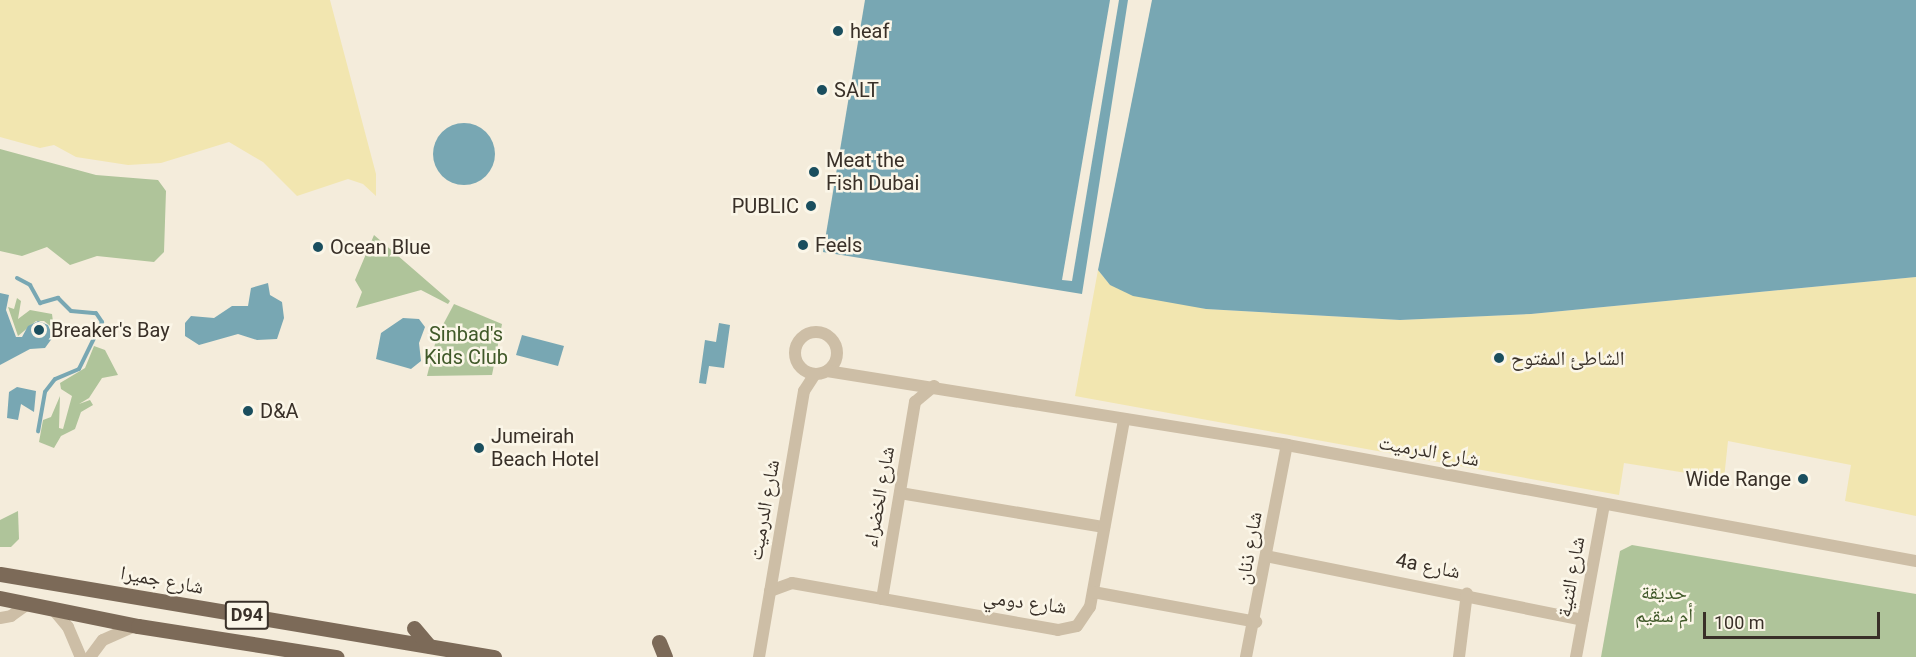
<!DOCTYPE html>
<html>
<head>
<meta charset="utf-8">
<style>
  body { margin:0 }
  #map { position:relative; width:1916px; height:657px; overflow:hidden; background:#f4ecdb; font-family:Roboto,"Noto Naskh Arabic",sans-serif }
  div>[style] { position:absolute }
  [style*='--x'] { left:calc(var(--x)*1px); top:calc(var(--y)*1px); width:calc(var(--w)*1px); rotate:calc(var(--a)*1deg) }
  .green>* { inset:0; background:#afc49a }
  .sand>* { inset:0; background:#f2e6b0 }
  .water>* { inset:0; background:#78a7b3 }
  .round { border-radius:50% }
  .pier>* { inset:0; background:#f4ecdb }
  .stream>* { height:4px; margin:-2px; padding:0 2px; transform-origin:2px; border-radius:2px; background:#78a7b3 }
  .minor>* { height:12px; margin:-6px; padding:0 6px; transform-origin:6px; border-radius:6px; background:#cdbea6 }
  .minor>.ring { margin:-6px; padding:0; box-sizing:content-box; background:none; border:12px solid #cdbea6; border-radius:50% }
  .primary>* { height:15px; margin:-7.5px; padding:0 7.5px; transform-origin:7.5px; border-radius:7.5px; background:#7c6a58 }
  .dots>* { width:16px; height:16px; translate:-50% -50%; box-sizing:border-box; border:3px solid #fbf6e8; border-radius:50% }
  span { translate:-50% -50%; white-space:nowrap; text-align:center; line-height:1.15; -webkit-text-stroke:5px #fbf6e8; paint-order:stroke }
  .shield-label span { padding:2px 4px; background:#fbf6e8; border:2px solid; border-radius:4px; -webkit-text-stroke-width:0 }
  .shield-label { font-size:18px; color:#393028; font-weight:700 }
  .poi-label { font-size:20px; color:#393028 }
  .left { translate:0 -50%; text-align:left }
  .right { translate:-100% -50%; text-align:right }
  .park-label { font-size:20px; color:#405929 }
  .street-label { font-size:20px; color:#393028 }
  .scale { position:absolute; left:1703px; top:612px; width:177px; height:27px; box-sizing:border-box; border:3px solid #393028; border-top:0; padding-left:8px; font-size:18px; line-height:21px; white-space:nowrap; color:#393028; -webkit-text-stroke:4px #fbf6e8; paint-order:stroke }
</style>
</head>
<body>
<div id="map">
  <div class="green">
    <div style="clip-path:polygon(0 149px,96px 175px,158px 180px,166px 191px,164px 252px,154px 262px,97px 256px,70px 265px,47px 247px,22px 256px,0 251px)"></div>
    <div style="clip-path:polygon(374px 235px,450px 301px,448px 304px,421px 290px,356px 308px,362px 292px,355px 280px)"></div>
    <div style="clip-path:polygon(17px 298px,21px 301px,18px 319px,30px 310px,52px 314px,54px 329px,44px 321px,36px 321px,18px 336px,8px 307px,14px 309px)"></div>
    <div style="clip-path:polygon(454px 304px,502px 324px,492px 375px,427px 376px,437px 336px)"></div>
    <div style="clip-path:polygon(94px 346px,105px 350px,118px 375px,102px 378px,89px 398px,79px 404px,90px 400px,93px 405px,81px 412px,75px 429px,61px 436px,54px 448px,39px 442px,43px 420px,51px 417px,60px 396px,59px 428px,63px 429px,72px 396px,61px 389px,60px 383px,85px 368px)"></div>
    <div style="clip-path:polygon(18px 511px,19px 539px,11px 547px,0 547px,0 520px)"></div>
    <div style="clip-path:polygon(1632px 545px,1916px 594px,1916px 657px,1601px 657px,1620px 551px)"></div>
  </div>
  <div class="sand">
    <div style="clip-path:polygon(0 0,330px 0,376px 174px,376px 196px,363px 184px,348px 179px,297px 196px,263px 162px,229px 142px,161px 163px,128px 165px,76px 157px,54px 145px,40px 148px,0 137px)"></div>
    <div style="clip-path:polygon(1098px 270px,1110px 285px,1206px 309px,1399px 320px,1531px 314px,1916px 277px,1916px 516px,1845px 501px,1851px 465px,1728px 441px,1724px 479px,1624px 463px,1619px 495px,1075px 396px)"></div>
  </div>
  <div class="water">
    <div style="clip-path:polygon(865px 0,1128px 0,1082px 294px,823px 252px)"></div>
    <div style="clip-path:polygon(1152px 0,1916px 0,1916px 277px,1531px 314px,1400px 320px,1206px 309px,1133px 296px,1110px 285px,1098px 270px)"></div>
    <div class="round" style="left:433px;top:123px;width:62px;height:62px"></div>
    <div style="clip-path:polygon(268px 283px,270px 295px,282px 302px,284px 318px,277px 339px,257px 340px,238px 334px,199px 345px,185px 336px,185px 323px,191px 316px,214px 318px,232px 306px,248px 306px,251px 288px)"></div>
    <div style="clip-path:polygon(0 293px,9px 295px,6px 310px,16px 337px,22px 337px,28px 326px,38px 321px,48px 325px,53px 337px,45px 348px,30px 349px,0 365px)"></div>
    <div style="clip-path:polygon(403px 318px,419px 319px,425px 327px,419px 343px,421px 361px,411px 369px,376px 359px,381px 333px)"></div>
    <div style="clip-path:polygon(719px 323px,730px 325px,724px 368px,709px 366px,706px 384px,699px 383px,705px 340px,716px 342px)"></div>
    <div style="clip-path:polygon(522px 335px,564px 346px,558px 366px,516px 355px)"></div>
    <div style="clip-path:polygon(17px 387px,36px 391px,34px 412px,21px 404px,18px 420px,7px 418px,9px 392px)"></div>
  </div>
  <div class="pier">
    <div style="clip-path:polygon(1110px 0,1119px 0,1072px 281px,1062px 280px)"></div>
  </div>
  <div class="stream">
    <div style="--x:17;--y:278;--w:15;--a:28"></div>
    <div style="--x:30;--y:285;--w:21;--a:61"></div>
    <div style="--x:40;--y:303;--w:19;--a:-16"></div>
    <div style="--x:58;--y:298;--w:18;--a:45"></div>
    <div style="--x:71;--y:311;--w:25;--a:5"></div>
    <div style="--x:96;--y:313;--w:11;--a:56"></div>
    <div style="--x:102;--y:322;--w:52;--a:116.1"></div>
    <div style="--x:79;--y:369;--w:26;--a:157"></div>
    <div style="--x:55;--y:379;--w:16;--a:128"></div>
    <div style="--x:45;--y:392;--w:40;--a:100"></div>
  </div>
  <div class="minor">
    <div class="ring" style="left:795px;top:332px;width:30px;height:30px"></div>
    <div style="--x:827;--y:371;--w:466;--a:9.1"></div>
    <div style="--x:1287;--y:445;--w:640;--a:10.45"></div>
    <div style="--x:900;--y:493;--w:207;--a:9.5"></div>
    <div style="--x:1266;--y:556;--w:323;--a:11.4"></div>
    <div style="--x:770;--y:591;--w:23;--a:-20"></div>
    <div style="--x:792;--y:583;--w:270;--a:10"></div>
    <div style="--x:1058;--y:630;--w:19;--a:-12"></div>
    <div style="--x:1077;--y:626;--w:23;--a:-56"></div>
    <div style="--x:1090;--y:607;--w:191;--a:-79.7"></div>
    <div style="--x:1093;--y:592;--w:166;--a:10.4"></div>
    <div style="--x:882;--y:599;--w:200;--a:-80.5"></div>
    <div style="--x:915;--y:402;--w:25;--a:-40"></div>
    <div style="--x:52;--y:608;--w:25;--a:50"></div>
    <div style="--x:68;--y:627;--w:33;--a:67"></div>
    <div style="--x:0;--y:618;--w:11;--a:-10"></div>
    <div style="--x:11;--y:616;--w:22;--a:-36"></div>
    <div style="--x:90;--y:657;--w:21;--a:-53"></div>
    <div style="--x:103;--y:640;--w:34;--a:-24"></div>
    <div style="--x:759;--y:657;--w:270;--a:-80.4"></div>
    <div style="--x:804;--y:391;--w:20;--a:-57"></div>
    <div style="--x:1246;--y:657;--w:216;--a:-79.1"></div>
    <div style="--x:1459;--y:657;--w:64;--a:-82.9"></div>
    <div style="--x:1576;--y:657;--w:155;--a:-79.6"></div>
  </div>
  <div class="primary">
    <div style="--x:0;--y:574;--w:501;--a:9.54"></div>
    <div style="--x:0;--y:598;--w:141;--a:11.5"></div>
    <div style="--x:138;--y:626;--w:201;--a:8.9"></div>
    <div style="--x:414;--y:628;--w:23;--a:50"></div>
    <div style="--x:659;--y:642;--w:16;--a:68"></div>
  </div>
  <div class="dots">
    <div style="left:838px;top:31px;background:#1a4e5e"></div>
    <div style="left:822px;top:90px;background:#1a4e5e"></div>
    <div style="left:814px;top:172px;background:#1a4e5e"></div>
    <div style="left:811px;top:206px;background:#1a4e5e"></div>
    <div style="left:803px;top:245px;background:#1a4e5e"></div>
    <div style="left:318px;top:247px;background:#1a4e5e"></div>
    <div style="left:39px;top:330px;background:#1a4e5e"></div>
    <div style="left:1499px;top:358px;background:#1a4e5e"></div>
    <div style="left:248px;top:411px;background:#1a4e5e"></div>
    <div style="left:479px;top:448px;background:#1a4e5e"></div>
    <div style="left:1803px;top:479px;background:#1a4e5e"></div>
  </div>
  <div class="shield-label">
    <span style="left:247px;top:615px">D94</span>
  </div>
  <div class="poi-label">
    <span class="left" style="left:850px;top:31px">heaf</span>
    <span class="left" style="left:834px;top:90px">SALT</span>
    <span class="left" style="left:826px;top:172px">Meat the<br>Fish Dubai</span>
    <span class="right" style="left:799px;top:206px">PUBLIC</span>
    <span class="left" style="left:815px;top:245px">Feels</span>
    <span class="left" style="left:330px;top:247px">Ocean Blue</span>
    <span class="left" style="left:51px;top:330px">Breaker's Bay</span>
    <span class="left" style="left:1511px;top:358px">الشاطئ المفتوح</span>
    <span class="left" style="left:260px;top:411px">D&amp;A</span>
    <span class="left" style="left:491px;top:448px">Jumeirah<br>Beach Hotel</span>
    <span class="right" style="left:1791px;top:479px">Wide Range</span>
  </div>
  <div class="park-label">
    <span style="left:466px;top:346px">Sinbad's<br>Kids Club</span>
    <span style="left:1664px;top:604px">حديقة<br>أم سقيم</span>
  </div>
  <div class="street-label">
    <span style="left:1429px;top:451px;rotate:10deg">شارع الدرميت</span>
    <span style="left:879px;top:497px;rotate:-80deg">شارع الخضراء</span>
    <span style="left:764px;top:510px;rotate:-80deg">شارع الدرميت</span>
    <span style="left:1249px;top:548px;rotate:-80deg">شارع ذنان</span>
    <span style="left:1428px;top:566px;rotate:11deg">4a شارع</span>
    <span style="left:1571px;top:577px;rotate:-80deg">شارع الثنية</span>
    <span style="left:162px;top:580px;rotate:10deg">شارع جميرا</span>
    <span style="left:1025px;top:602px;rotate:7deg">شارع دومي</span>
  </div>
  <div class="scale">100 m</div>
</div>
</body>
</html>
